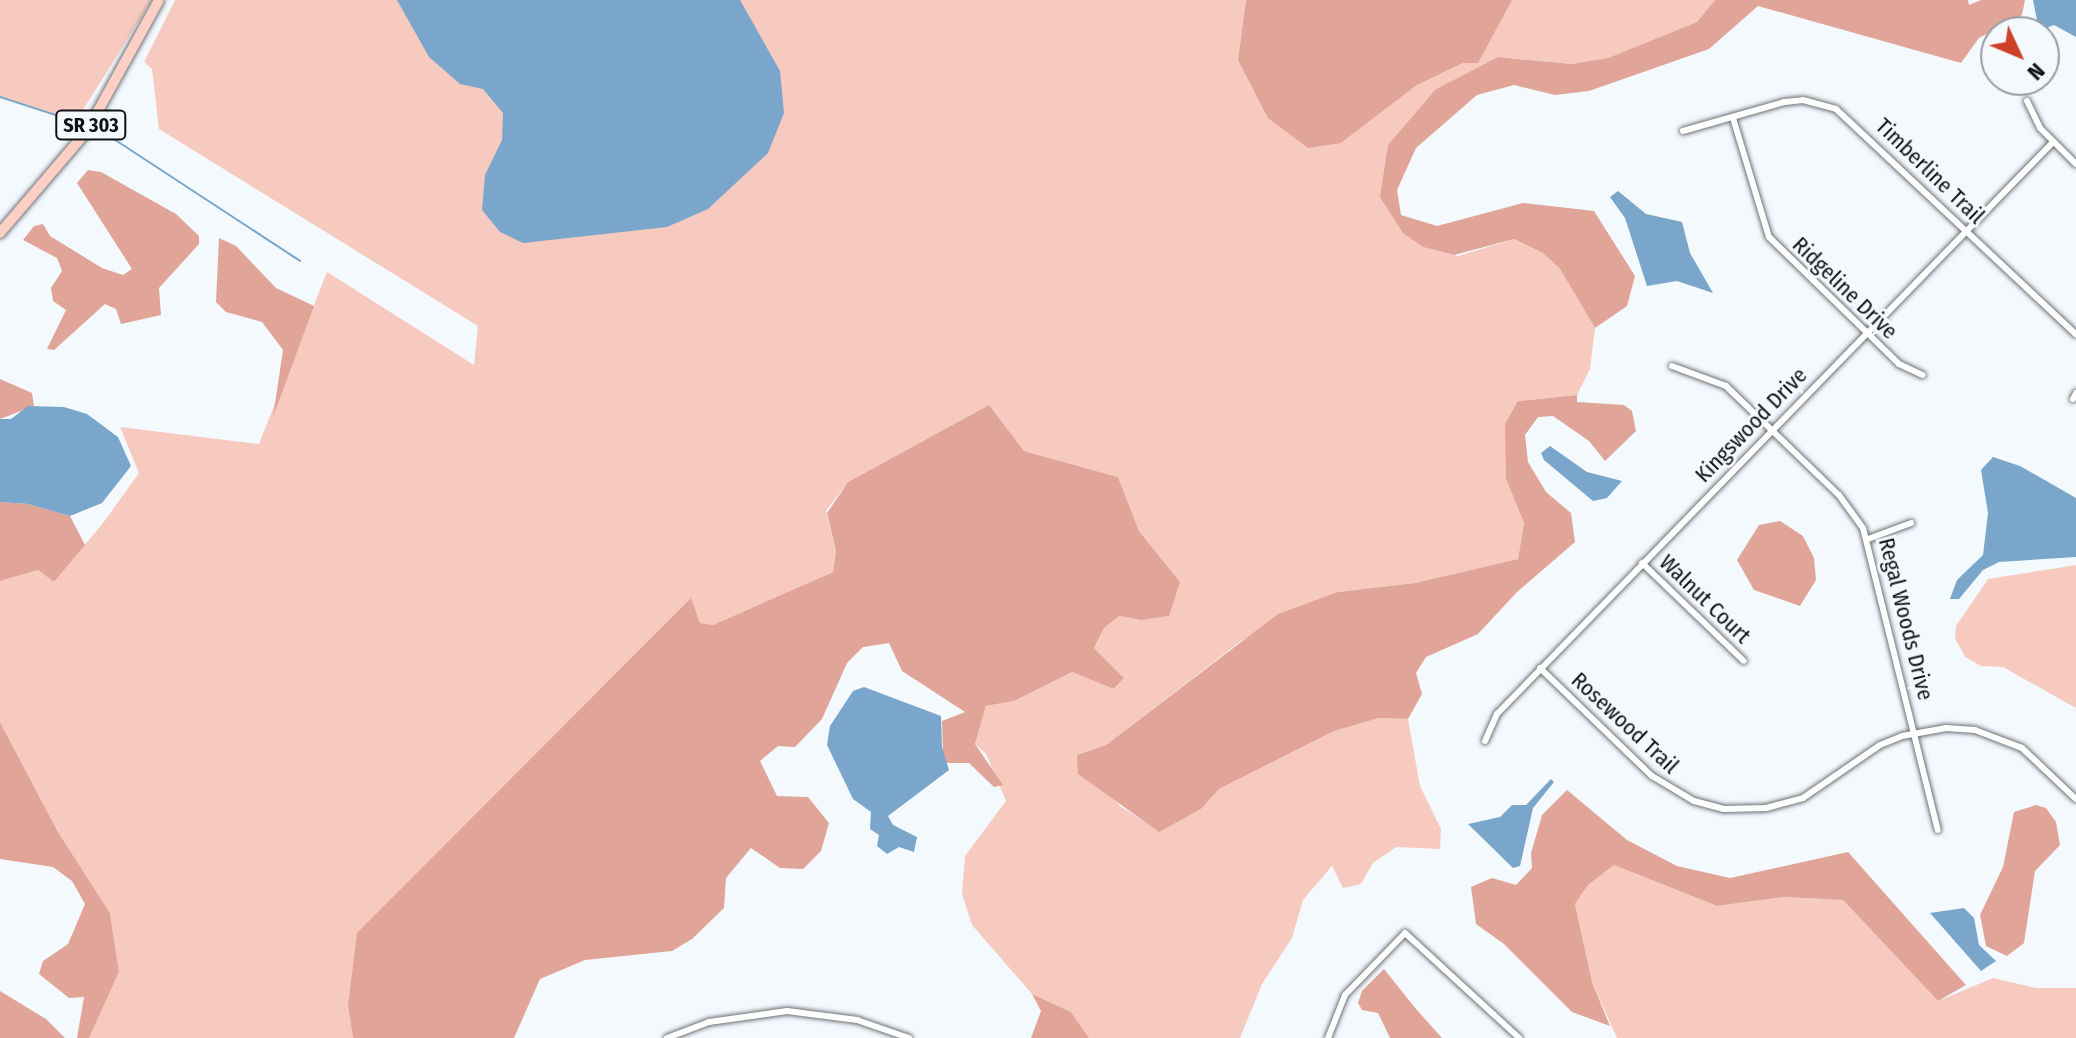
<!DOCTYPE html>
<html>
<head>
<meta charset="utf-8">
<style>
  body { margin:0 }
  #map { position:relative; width:2076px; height:1038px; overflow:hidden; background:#f4f9fe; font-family:"Fira Sans Condensed",sans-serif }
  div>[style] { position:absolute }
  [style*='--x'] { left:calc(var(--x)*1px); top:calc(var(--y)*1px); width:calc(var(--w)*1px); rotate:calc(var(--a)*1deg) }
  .green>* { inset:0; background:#f7cac0 }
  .forest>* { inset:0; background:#e0a598 }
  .water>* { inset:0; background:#79a6ca }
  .stream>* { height:2px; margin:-1px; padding:0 1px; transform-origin:1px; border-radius:1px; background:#79a6ca }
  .roads { filter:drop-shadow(0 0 2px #6f7377) drop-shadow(0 0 2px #6f7377) }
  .minor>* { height:6px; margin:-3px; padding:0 3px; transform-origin:3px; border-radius:3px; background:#fff }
  .primary>* { height:10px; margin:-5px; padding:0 5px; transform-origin:5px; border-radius:5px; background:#fccfc5 }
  span { translate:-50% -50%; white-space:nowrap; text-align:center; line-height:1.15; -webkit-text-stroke:6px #f4f9fe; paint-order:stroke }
  .shield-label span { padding:2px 6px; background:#f4f9fe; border:2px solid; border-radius:6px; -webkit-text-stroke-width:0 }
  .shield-label { font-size:20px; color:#0f1112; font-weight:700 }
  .street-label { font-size:22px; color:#0f1112 }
  .north { position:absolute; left:1980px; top:16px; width:80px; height:80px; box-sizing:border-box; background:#f4f9fe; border:2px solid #989ca0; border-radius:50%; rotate:134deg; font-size:22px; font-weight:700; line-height:32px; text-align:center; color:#0f1112 }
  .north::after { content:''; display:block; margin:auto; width:28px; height:36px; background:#ce4228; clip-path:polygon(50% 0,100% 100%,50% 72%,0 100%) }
</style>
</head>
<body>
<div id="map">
  <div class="green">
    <div style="clip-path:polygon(0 0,152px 0,76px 121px,0 97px)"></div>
    <div style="clip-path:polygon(175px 0,1246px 0,1238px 60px,1341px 143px,1417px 85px,1463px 63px,1512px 0,1715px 0,1697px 22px,1608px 58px,1573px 64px,1498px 57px,1436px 89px,1380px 197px,1423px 247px,1458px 256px,1514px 239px,1543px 253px,1560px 269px,1595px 328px,1590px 369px,1577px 395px,1518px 401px,1506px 479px,1524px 523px,1518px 559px,1415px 583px,1338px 592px,1241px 641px,1106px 745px,1077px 755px,1120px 806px,1159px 831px,1201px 809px,1219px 789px,1334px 731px,1379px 718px,1408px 719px,1420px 786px,1441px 829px,1440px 849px,1396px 847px,1373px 863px,1361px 884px,1343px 888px,1332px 866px,1303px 900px,1292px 938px,1262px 984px,1240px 1038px,1089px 1038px,1071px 1012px,1032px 994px,972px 925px,962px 894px,965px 856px,1006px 801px,986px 754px,975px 744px,986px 706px,1014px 701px,1072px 672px,1115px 689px,1124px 678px,1094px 648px,1104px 628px,1119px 616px,1141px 620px,1168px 616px,1180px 582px,1139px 531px,1118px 477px,1024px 451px,989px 405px,848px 482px,826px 511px,836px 551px,833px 572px,713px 625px,700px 623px,690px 599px,399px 892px,348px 1006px,353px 1038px,89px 1038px,119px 972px,110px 913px,58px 832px,0 722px,0 581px,38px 570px,54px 582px,103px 523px,139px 473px,120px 427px,259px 444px,327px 272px,474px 365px,478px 326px,159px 129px,152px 69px,144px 62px)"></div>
    <div style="clip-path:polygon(2076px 565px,2076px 708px,2003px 667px,1981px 666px,1965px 657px,1955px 638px,1956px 626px,1988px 579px)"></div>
    <div style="clip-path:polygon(1614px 865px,1717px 906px,1783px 897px,1843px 900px,1938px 1001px,1993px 978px,2036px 988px,2076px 988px,2076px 1038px,1617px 1038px,1592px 982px,1575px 904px,1588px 885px)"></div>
  </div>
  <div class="forest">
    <div style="clip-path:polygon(1246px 0,1512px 0,1478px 63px,1463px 63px,1417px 85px,1341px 143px,1308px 148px,1268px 118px,1238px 60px)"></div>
    <div style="clip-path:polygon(1715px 0,1968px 0,1969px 5px,1981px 0,2025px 0,2022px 15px,1979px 38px,1961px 63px,1758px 6px,1709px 49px,1589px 91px,1555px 95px,1514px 85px,1477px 95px,1416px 148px,1397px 190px,1401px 215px,1437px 226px,1523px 203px,1594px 211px,1635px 276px,1627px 306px,1595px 328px,1560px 269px,1543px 253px,1514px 239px,1454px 255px,1423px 247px,1403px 233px,1380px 197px,1388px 145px,1436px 89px,1498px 57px,1572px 64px,1608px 58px,1697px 22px)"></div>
    <div style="clip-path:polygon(88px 170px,101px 172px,176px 214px,199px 236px,199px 244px,159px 288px,161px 315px,121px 324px,116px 309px,105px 304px,54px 350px,47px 349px,66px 310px,53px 301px,51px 288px,62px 271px,57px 258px,23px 240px,34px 226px,43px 224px,50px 236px,102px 268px,123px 275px,132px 269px,77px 183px)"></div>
    <div style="clip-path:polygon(219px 238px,236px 246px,276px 288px,314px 306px,273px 417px,283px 350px,262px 322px,226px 312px,216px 302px)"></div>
    <div style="clip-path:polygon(0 379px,32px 393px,34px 406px,0 419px)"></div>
    <div style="clip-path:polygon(1577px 395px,1577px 402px,1624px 405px,1632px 411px,1636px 431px,1605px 461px,1589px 441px,1553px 416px,1538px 417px,1525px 435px,1528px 462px,1546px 492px,1571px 513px,1575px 542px,1517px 592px,1478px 634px,1426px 657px,1416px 673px,1422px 694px,1408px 719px,1379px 718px,1334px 731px,1219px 789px,1201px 809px,1159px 832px,1078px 774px,1077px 755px,1106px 745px,1278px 614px,1338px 592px,1415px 583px,1518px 559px,1524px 523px,1506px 479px,1505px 424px,1518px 401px)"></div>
    <div style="clip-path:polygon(989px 405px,1024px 451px,1118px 477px,1139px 531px,1180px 582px,1169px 616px,1141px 620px,1119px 616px,1104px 628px,1094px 648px,1124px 678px,1114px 689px,1072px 672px,1014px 701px,986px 706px,975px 744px,1003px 785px,994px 787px,969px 763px,947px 763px,943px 756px,942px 721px,965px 712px,902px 671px,889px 643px,863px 647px,847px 663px,822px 719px,795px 747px,778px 746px,760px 761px,777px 796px,808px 797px,829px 823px,821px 851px,803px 869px,780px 868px,751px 848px,726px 878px,724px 908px,692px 939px,672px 951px,585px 960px,540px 979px,514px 1038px,353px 1038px,348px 1006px,357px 933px,691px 598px,700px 623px,713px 625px,833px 572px,836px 551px,827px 513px,848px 482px)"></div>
    <div style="clip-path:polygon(0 502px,28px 504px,70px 516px,85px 545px,54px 582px,38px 570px,0 581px)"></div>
    <div style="clip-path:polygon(1780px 521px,1803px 536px,1814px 558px,1816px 580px,1800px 606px,1754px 590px,1737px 560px,1759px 525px)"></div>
    <div style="clip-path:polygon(0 722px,58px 832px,110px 913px,119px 972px,89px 1038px,77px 1038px,84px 997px,69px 998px,39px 974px,43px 961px,68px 944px,85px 904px,72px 881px,53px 867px,0 859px)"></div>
    <div style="clip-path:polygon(1567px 790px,1627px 840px,1677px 866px,1730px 878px,1848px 852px,1966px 985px,1938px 1001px,1843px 900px,1783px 897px,1717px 906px,1614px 865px,1588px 885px,1575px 904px,1592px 982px,1610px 1026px,1572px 1012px,1504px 944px,1476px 924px,1471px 887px,1492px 878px,1516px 885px,1532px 868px,1531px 853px,1542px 815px)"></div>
    <div style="clip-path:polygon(2036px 805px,2046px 808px,2056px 822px,2060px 845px,2035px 871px,2024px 943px,2007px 956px,1986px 946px,1980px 915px,2003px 867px,2014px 812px)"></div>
    <div style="clip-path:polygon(1384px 969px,1416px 1009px,1442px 1038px,1390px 1038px,1378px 1013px,1362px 1010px,1358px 1003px,1362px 991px)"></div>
    <div style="clip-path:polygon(0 991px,46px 1019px,65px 1038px,0 1038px)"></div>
    <div style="clip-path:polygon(1032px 994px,1071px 1012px,1089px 1038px,1031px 1038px,1041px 1011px)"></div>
  </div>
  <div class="water">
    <div style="clip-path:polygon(397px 0,740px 0,780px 71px,784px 113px,768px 153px,708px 209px,667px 227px,523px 243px,500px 232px,482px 210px,485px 175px,502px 140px,503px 113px,483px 89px,460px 84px,429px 57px)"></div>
    <div style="clip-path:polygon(2033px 0,2076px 0,2076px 37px,2054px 25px,2037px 32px,2015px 32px,2037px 20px)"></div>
    <div style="clip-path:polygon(1618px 191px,1646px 214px,1682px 222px,1690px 253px,1713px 293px,1677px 281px,1647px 286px,1625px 218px,1610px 197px)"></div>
    <div style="clip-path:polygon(28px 406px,64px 407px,87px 414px,118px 437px,131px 466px,102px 503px,70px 516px,28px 504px,0 502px,0 419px,11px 419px)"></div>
    <div style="clip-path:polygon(1550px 446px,1587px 472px,1622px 481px,1607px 498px,1593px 501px,1544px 460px,1541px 453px)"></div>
    <div style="clip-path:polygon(1993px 457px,2020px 466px,2076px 498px,2076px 557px,1999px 562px,1983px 570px,1959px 599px,1950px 599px,1957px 580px,1983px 555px,1988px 513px,1981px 470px)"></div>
    <div style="clip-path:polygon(864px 687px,941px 716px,942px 747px,949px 770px,888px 816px,893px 825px,917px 837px,914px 852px,899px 847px,887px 854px,877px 846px,879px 835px,870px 829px,871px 812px,853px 799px,827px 745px,830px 726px,853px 691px)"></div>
    <div style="clip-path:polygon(1551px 779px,1554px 782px,1533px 808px,1520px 866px,1513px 868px,1468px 824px,1500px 817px,1512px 805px,1526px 805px)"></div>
    <div style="clip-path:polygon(1964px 908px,1974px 918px,1979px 945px,1996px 961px,1981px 971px,1930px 913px)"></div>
  </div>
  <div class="stream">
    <div style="--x:0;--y:97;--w:87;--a:18"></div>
    <div style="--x:100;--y:130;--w:239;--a:33.2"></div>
  </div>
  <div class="roads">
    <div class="minor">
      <div style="--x:2027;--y:101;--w:30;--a:64"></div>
      <div style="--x:2040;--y:128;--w:51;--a:45"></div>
      <div style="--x:1733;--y:118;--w:124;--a:73.2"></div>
      <div style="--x:1769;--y:237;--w:182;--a:44.3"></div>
      <div style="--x:1899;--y:364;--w:26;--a:25"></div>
      <div style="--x:1683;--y:131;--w:106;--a:-15.9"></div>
      <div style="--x:1785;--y:102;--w:18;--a:-6"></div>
      <div style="--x:1803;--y:100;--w:34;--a:15"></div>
      <div style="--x:1836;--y:109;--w:329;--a:43.2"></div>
      <div style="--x:1672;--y:366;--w:58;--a:20.3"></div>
      <div style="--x:1726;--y:386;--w:157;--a:44"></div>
      <div style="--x:1839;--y:495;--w:41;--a:54"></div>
      <div style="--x:1863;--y:528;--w:311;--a:76.1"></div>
      <div style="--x:2073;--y:399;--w:7;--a:-63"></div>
      <div style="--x:1868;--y:539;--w:46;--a:-20.4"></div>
      <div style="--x:1642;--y:563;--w:141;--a:43.9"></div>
      <div style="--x:1540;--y:668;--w:156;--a:44"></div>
      <div style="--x:1652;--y:776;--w:49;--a:30.8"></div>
      <div style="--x:1694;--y:801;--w:30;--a:15"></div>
      <div style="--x:1723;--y:809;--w:43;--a:-1.3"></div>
      <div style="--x:1766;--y:808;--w:38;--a:-15"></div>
      <div style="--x:1803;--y:798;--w:93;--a:-34.5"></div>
      <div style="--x:1880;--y:745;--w:24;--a:-22"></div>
      <div style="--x:1902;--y:736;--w:45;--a:-10.3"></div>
      <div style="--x:1946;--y:728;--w:29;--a:4"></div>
      <div style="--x:1975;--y:730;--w:50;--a:21"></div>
      <div style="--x:2022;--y:748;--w:74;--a:43.4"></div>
      <div style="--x:1485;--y:741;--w:30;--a:-66"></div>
      <div style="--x:1497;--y:714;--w:798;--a:-45.81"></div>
      <div style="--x:667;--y:1038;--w:45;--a:-20.9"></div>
      <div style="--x:709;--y:1022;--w:79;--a:-8"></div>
      <div style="--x:787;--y:1011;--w:71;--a:7.3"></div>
      <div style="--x:857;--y:1020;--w:55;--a:19.1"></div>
      <div style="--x:1328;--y:1038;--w:46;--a:-68.4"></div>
      <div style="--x:1345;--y:995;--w:86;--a:-45.9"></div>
      <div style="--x:1405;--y:933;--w:155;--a:42.6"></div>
    </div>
    <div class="primary">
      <div style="--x:0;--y:233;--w:134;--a:-49.5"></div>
      <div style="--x:87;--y:131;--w:149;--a:-61.2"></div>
    </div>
  </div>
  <div class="shield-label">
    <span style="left:91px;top:125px">SR 303</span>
  </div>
  <div class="street-label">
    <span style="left:1930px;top:171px;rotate:44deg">Timberline Trail</span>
    <span style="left:1845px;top:288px;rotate:44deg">Ridgeline Drive</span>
    <span style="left:1751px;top:425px;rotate:-46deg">Kingswood Drive</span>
    <span style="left:1705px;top:599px;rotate:44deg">Walnut Court</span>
    <span style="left:1906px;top:619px;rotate:76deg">Regal Woods Drive</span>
    <span style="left:1625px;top:723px;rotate:43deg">Rosewood Trail</span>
  </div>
  <div class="north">N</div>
</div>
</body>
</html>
